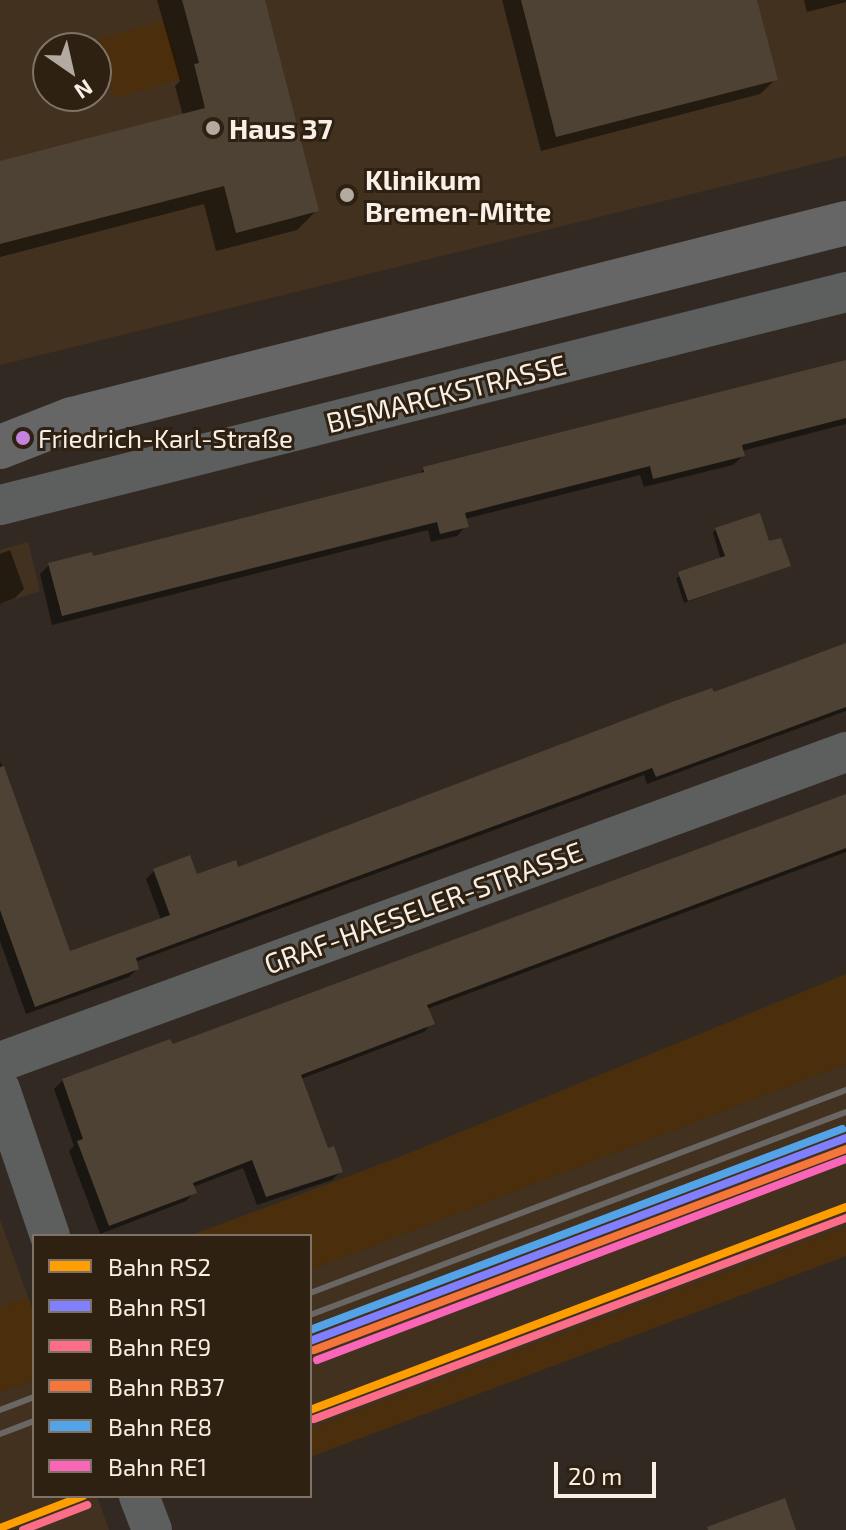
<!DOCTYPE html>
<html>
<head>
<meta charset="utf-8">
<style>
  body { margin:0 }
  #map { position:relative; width:846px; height:1530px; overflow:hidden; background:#322a22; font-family:"Exo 2",sans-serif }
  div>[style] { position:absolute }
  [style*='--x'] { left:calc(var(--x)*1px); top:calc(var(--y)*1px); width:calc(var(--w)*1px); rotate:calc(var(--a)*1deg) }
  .built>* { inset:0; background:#42311f }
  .green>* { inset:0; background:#4b2f0c }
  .shadow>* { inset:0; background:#0007 }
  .building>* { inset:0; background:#4e4234 }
  .street>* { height:40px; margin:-20px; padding:0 20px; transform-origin:20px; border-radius:20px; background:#5d5e5e }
  .primary>* { height:44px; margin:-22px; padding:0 22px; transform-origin:22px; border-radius:22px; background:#666667 }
  .rail>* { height:6px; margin:-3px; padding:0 3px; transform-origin:3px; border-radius:3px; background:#696663 }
  .rail-1>* { height:8px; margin:-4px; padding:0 4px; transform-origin:4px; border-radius:4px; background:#ff9e00 }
  .rail-2>* { height:8px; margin:-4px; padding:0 4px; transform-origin:4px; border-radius:4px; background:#8080ff }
  .rail-3>* { height:8px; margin:-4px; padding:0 4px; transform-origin:4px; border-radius:4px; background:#fb6d88 }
  .rail-4>* { height:8px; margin:-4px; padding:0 4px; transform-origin:4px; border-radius:4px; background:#f5763a }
  .rail-5>* { height:8px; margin:-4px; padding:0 4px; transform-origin:4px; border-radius:4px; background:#53a3e8 }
  .rail-6>* { height:8px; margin:-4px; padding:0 4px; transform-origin:4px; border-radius:4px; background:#fa66b7 }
  .dots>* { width:22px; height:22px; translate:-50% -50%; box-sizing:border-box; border:4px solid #2e2112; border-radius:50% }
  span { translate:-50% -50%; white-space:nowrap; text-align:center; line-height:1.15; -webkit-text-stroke:6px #2e2112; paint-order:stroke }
  .bus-label { font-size:26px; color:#f8efe6 }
  .left { translate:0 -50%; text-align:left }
  .poi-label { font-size:28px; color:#f8efe6; font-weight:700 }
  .street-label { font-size:28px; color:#f8efe6 }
  .legend { position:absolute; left:32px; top:1234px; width:280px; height:264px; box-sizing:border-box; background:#2e2112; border:2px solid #7f7367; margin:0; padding:10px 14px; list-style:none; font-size:24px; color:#f8efe6 }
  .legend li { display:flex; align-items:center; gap:16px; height:40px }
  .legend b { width:40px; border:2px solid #7f7367 }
  .north { position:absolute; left:32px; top:32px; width:80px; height:80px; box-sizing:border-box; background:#2e2112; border:2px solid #7f7367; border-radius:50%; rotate:146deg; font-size:22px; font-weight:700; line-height:32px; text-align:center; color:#f8efe6 }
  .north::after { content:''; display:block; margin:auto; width:28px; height:36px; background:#b3aaa1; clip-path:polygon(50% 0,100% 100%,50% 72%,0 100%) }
  .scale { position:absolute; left:554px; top:1462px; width:102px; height:36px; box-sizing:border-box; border:4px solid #f8efe6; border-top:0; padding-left:10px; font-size:24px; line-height:28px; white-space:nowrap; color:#f8efe6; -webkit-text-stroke:6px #2e2112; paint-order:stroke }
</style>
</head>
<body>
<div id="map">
  <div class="built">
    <div style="clip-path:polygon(evenodd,0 0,846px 0,846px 156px,0 365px,0 0,48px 48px,96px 48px,96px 96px,48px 96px,48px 48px)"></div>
    <div style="clip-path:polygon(28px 542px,40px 591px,0 604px,0 550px)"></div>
    <div style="clip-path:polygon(846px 1064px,846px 1227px,310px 1429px,310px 1270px)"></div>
    <div style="clip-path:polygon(0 1219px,28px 1297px,0 1308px)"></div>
    <div style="clip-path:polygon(34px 1380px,34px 1496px,97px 1496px,109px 1530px,0 1530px,0 1392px)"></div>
  </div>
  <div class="green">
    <div style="clip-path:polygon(165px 20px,182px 79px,114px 98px,98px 39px)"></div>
    <div style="clip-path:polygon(846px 974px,846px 1064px,310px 1270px,310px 1236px,189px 1236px,397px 1158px)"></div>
    <div style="clip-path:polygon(846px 1227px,846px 1256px,310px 1457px,310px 1429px)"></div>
    <div style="clip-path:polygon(28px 1297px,34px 1314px,34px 1380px,0 1392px,0 1308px)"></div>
  </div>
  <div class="shadow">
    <div style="clip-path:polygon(157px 0,263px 0,316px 211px,297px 230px,216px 251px,204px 204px,0 257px,0 163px,183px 116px,175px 86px,180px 81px)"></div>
    <div style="clip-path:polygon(502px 0,755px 0,776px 79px,760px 94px,541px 151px)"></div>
    <div style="clip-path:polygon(804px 0,846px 0,846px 2px,807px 12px)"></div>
    <div style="clip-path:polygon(846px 362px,846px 424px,742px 451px,743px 456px,733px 465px,644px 487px,640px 475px,465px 519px,466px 526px,457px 536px,431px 542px,428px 530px,52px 625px,40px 574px,49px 565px,91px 558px,418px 475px,424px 469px)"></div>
    <div style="clip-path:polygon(716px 529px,768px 544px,789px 566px,684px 603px,676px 578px,721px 560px,713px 533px)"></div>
    <div style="clip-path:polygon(10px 550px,24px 589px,15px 598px,0 604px,0 554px)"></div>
    <div style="clip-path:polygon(846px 645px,846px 711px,647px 784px,644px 775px,135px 962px,137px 969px,129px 977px,26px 1014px,0 941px,0 761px,69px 953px,161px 920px,146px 879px,155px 870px,196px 877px,237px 870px)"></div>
    <div style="clip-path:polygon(846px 796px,846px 852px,427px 1009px,432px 1023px,424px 1032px,301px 1079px,327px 1151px,341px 1171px,332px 1180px,257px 1205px,243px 1168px,193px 1187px,195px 1192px,186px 1201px,100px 1234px,69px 1151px,74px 1146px,54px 1089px,63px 1080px,172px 1047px)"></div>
  </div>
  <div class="building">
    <div style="clip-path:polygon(182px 0,265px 0,319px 211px,236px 233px,224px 186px,0 244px,0 161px,205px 108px,194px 64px,199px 63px)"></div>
    <div style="clip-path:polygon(521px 0,757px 0,778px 80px,556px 137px)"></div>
    <div style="clip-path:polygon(846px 360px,846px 418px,742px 445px,745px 456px,653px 479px,650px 466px,465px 513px,469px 527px,440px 534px,437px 522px,62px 616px,48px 563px,92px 552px,93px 556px,424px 472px,423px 467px)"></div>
    <div style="clip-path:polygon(760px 513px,769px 541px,781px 538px,791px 566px,688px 601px,678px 572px,725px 556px,715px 528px)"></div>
    <div style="clip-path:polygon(846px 643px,846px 707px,656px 777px,652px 768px,136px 958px,139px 969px,35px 1007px,0 910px,0 767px,4px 766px,70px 951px,170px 915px,153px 869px,190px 855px,197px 874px,236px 860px,238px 867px,672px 702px,712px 688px,714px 692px)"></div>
    <div style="clip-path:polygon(846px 794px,846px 848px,427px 1005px,435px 1024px,301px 1075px,328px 1148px,334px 1146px,343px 1172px,266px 1197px,252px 1160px,193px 1183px,197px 1193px,109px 1226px,77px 1141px,83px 1139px,62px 1079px,170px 1039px,173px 1044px)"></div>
    <div style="clip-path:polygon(785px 1498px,796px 1530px,708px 1530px,707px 1527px)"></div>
  </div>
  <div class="street">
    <div style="--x:0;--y:505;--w:872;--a:-14.13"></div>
    <div style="--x:0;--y:1062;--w:901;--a:-20.12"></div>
    <div style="--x:0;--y:1089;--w:155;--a:71.2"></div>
    <div style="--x:139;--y:1496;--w:36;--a:69"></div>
  </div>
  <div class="primary">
    <div style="--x:0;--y:447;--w:77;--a:-21.3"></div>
    <div style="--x:72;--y:419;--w:798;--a:-14.21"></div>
  </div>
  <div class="rail">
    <div style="--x:310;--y:1293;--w:573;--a:-20.74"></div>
    <div style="--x:310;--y:1315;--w:573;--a:-20.74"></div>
    <div style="--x:0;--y:1410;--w:36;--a:-21"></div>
    <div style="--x:0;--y:1434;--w:36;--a:-21"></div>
  </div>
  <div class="rail-1">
    <div style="--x:310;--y:1410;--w:573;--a:-20.74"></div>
    <div style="--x:0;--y:1528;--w:89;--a:-21.1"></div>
  </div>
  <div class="rail-2">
    <div style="--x:310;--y:1341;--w:573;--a:-20.74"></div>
  </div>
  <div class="rail-3">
    <div style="--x:314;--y:1419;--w:569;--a:-20.7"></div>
    <div style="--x:23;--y:1530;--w:69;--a:-21.3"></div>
  </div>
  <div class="rail-4">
    <div style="--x:314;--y:1350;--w:569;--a:-20.7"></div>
  </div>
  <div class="rail-5">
    <div style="--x:310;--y:1330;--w:569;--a:-20.7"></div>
  </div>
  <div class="rail-6">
    <div style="--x:317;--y:1360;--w:566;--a:-20.8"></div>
  </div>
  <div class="dots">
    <div style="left:213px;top:128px;background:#b3aaa1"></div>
    <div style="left:347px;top:195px;background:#b3aaa1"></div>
    <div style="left:23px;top:438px;background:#c483df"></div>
  </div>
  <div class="bus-label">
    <span class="left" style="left:38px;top:438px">Friedrich-Karl-Straße</span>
  </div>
  <div class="poi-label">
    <span class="left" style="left:229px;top:128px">Haus 37</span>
    <span class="left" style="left:365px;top:195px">Klinikum<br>Bremen-Mitte</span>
  </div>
  <div class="street-label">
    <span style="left:446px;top:393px;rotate:-14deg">BISMARCKSTRASSE</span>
    <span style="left:423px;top:907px;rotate:-20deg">GRAF-HAESELER-STRASSE</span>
  </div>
  <ul class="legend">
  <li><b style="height:10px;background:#ff9e00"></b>Bahn RS2</li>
  <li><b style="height:10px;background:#8080ff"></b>Bahn RS1</li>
  <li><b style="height:10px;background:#fb6d88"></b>Bahn RE9</li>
  <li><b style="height:10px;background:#f5763a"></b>Bahn RB37</li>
  <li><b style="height:10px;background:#53a3e8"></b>Bahn RE8</li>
  <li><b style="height:10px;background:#fa66b7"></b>Bahn RE1</li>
  </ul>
  <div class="north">N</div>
  <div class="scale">20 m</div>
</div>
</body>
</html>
